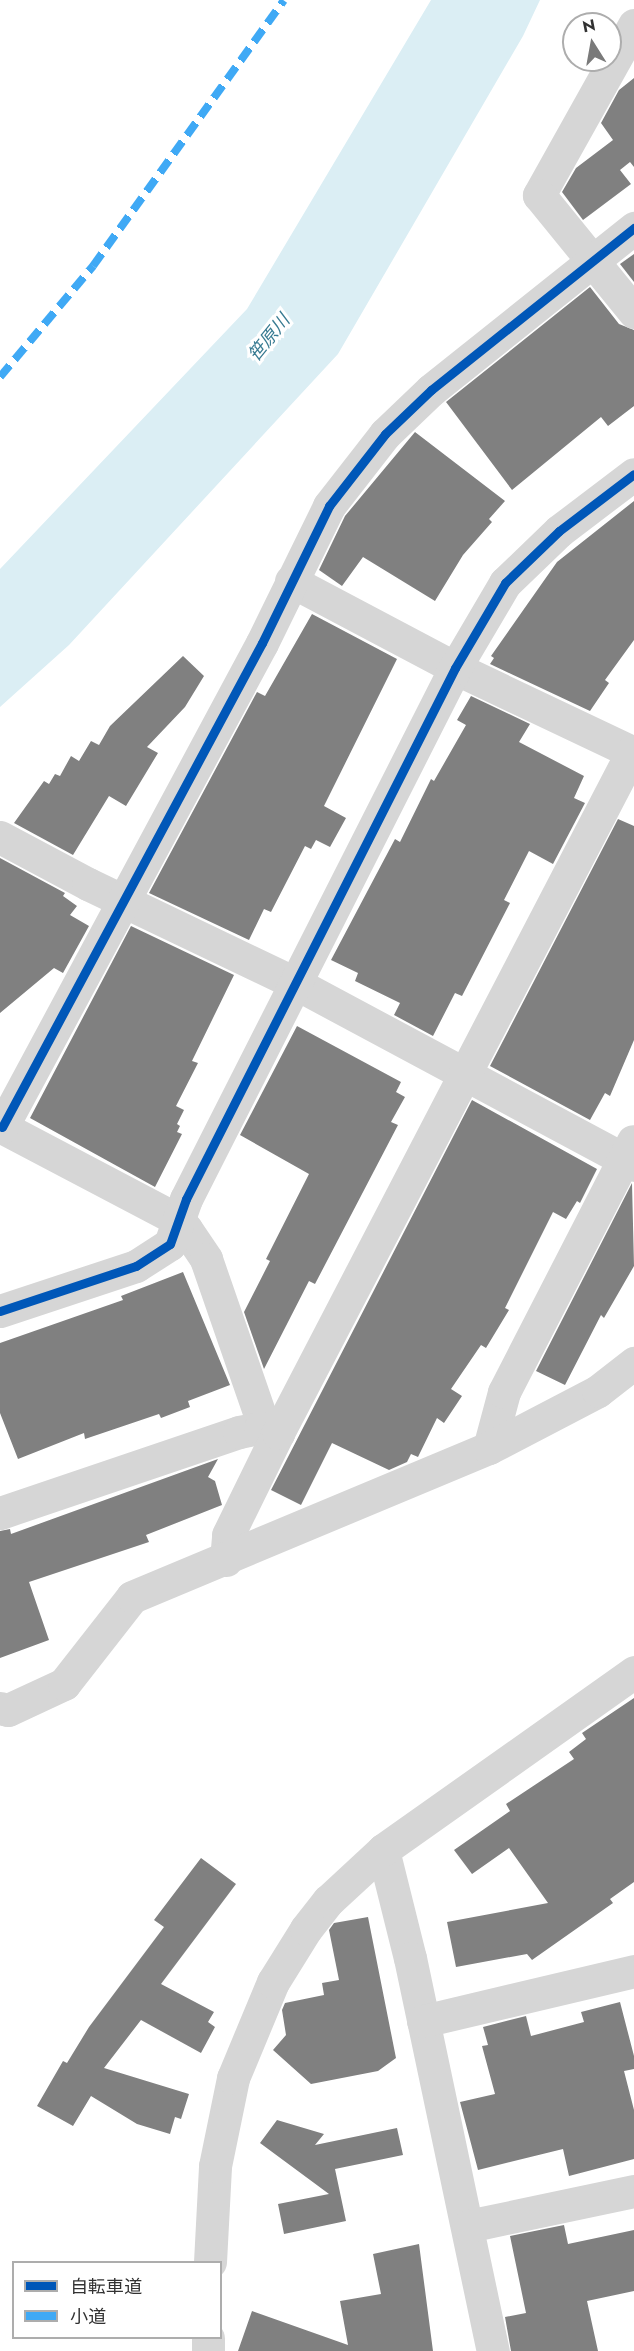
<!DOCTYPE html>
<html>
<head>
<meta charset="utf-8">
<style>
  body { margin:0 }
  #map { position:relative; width:634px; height:2351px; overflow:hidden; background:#fff; font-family:Jost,"Noto Sans JP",sans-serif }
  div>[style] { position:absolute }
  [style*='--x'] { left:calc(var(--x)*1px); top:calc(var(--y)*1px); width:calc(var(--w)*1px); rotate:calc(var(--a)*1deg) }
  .water>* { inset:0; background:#dbeef4 }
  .building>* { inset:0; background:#808080 }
  .minor>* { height:33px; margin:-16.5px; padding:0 16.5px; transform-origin:16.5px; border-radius:16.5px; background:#d6d6d6 }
  .tertiary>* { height:33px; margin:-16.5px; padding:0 16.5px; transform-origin:16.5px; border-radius:16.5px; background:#d6d6d6 }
  .quiet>* { height:8px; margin-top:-4px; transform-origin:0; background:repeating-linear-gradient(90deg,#3fa9f5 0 15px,transparent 0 23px) }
  .cycleway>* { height:9px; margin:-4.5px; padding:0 4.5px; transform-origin:4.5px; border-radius:4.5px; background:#0057b8 }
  span { translate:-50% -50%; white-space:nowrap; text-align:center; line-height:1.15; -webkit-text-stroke:6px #fff; paint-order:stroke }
  .water-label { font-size:18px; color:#387b92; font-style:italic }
  .legend { position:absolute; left:12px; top:2261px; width:210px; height:78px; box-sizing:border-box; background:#fff; border:2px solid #adadad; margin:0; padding:8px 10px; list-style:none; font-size:18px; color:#323232 }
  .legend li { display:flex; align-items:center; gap:12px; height:30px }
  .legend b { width:30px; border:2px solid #adadad }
  .north { position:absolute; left:562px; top:12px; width:60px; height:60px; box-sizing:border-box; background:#fff; border:2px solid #adadad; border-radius:50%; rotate:349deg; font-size:16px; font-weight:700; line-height:24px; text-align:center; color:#323232 }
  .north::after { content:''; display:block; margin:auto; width:21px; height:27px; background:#7a7a7a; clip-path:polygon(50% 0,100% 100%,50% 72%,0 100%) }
</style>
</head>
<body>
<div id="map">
  <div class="water">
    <div style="clip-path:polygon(431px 0,540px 0,523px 36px,338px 354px,69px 645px,0 707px,0 569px,247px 309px)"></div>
  </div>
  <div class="building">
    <div style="clip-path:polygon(634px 78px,634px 167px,630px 162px,620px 170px,631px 184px,583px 220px,562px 192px,576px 168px,613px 140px,601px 123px,619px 90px)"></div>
    <div style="clip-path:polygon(634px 254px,634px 282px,620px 264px)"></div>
    <div style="clip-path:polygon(590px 287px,619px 324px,634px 330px,634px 406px,608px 426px,601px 417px,512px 490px,446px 402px)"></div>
    <div style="clip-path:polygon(415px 432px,505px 501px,489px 519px,492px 522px,463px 555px,435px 601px,363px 557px,342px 586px,319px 570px,345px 516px)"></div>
    <div style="clip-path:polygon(634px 501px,634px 640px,605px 680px,609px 683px,590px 711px,490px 664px,494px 658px,491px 656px,557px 562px)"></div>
    <div style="clip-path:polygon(312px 614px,397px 659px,324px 806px,346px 818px,330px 847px,316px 840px,311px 849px,305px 846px,271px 912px,264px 909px,249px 940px,149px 893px,257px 692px,265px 696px)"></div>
    <div style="clip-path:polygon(183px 656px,204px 676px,185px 707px,147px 747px,158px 753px,126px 806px,109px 796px,73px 855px,14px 823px,44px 781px,49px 784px,55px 774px,60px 776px,71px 756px,79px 761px,91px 741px,99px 745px,110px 726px)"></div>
    <div style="clip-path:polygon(471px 696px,530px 724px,519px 742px,584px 776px,574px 798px,585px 803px,553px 864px,529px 851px,504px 900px,510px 903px,462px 996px,455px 993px,433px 1036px,394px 1015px,400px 1003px,355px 981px,358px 973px,331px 960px,395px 839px,400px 842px,431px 779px,434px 781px,466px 725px,457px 720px)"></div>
    <div style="clip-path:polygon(618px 819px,634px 826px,634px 1040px,610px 1096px,605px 1093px,590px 1120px,490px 1066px)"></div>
    <div style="clip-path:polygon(0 858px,65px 893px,63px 896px,77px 906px,70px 915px,89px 926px,63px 973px,54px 968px,0 1013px)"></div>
    <div style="clip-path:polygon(131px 926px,234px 975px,192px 1061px,198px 1063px,176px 1106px,184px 1110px,177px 1124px,180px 1126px,177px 1132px,182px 1134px,155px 1187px,30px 1118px)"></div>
    <div style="clip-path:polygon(297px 1026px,401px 1082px,396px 1092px,405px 1097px,391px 1122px,398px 1125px,315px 1284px,309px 1281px,264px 1369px,244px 1312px,270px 1261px,266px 1259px,309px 1174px,240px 1135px)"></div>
    <div style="clip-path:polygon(472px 1100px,597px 1169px,580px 1203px,577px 1201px,566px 1219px,553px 1212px,505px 1308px,509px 1310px,486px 1348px,481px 1345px,451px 1389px,462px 1396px,444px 1423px,437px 1418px,418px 1457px,411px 1454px,407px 1462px,389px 1470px,332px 1443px,301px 1505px,271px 1490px)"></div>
    <div style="clip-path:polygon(632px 1183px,634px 1266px,604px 1318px,601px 1315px,565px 1385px,536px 1371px)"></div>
    <div style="clip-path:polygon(183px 1272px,230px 1385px,188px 1401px,190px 1407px,161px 1418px,159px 1414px,85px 1439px,84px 1433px,18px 1459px,0 1413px,0 1343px,123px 1300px,121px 1296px)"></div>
    <div style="clip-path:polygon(218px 1459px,208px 1477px,215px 1481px,222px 1505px,146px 1535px,149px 1542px,29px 1582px,49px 1640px,0 1658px,0 1531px,10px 1529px,11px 1534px)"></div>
    <div style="clip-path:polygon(634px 1698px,634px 1882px,610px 1899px,613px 1903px,532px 1960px,527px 1954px,456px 1967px,447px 1922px,548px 1903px,509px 1848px,472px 1874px,454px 1850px,510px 1811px,506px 1804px,574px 1759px,569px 1752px,586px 1739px,582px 1733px)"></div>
    <div style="clip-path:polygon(201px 1858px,236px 1884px,161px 1984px,214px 2012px,208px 2022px,215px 2027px,201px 2053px,141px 2020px,104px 2068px,189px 2094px,181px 2119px,175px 2117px,170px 2134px,137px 2124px,91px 2096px,73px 2126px,37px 2106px,63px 2061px,67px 2063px,89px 2027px,164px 1927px,154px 1920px)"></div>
    <div style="clip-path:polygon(368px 1917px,396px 2058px,378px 2071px,311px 2084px,273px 2050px,286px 2035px,282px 2010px,285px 2003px,324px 1995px,322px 1983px,339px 1980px,329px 1930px,334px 1923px)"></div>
    <div style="clip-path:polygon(620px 2002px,634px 2056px,634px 2069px,624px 2071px,634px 2110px,634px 2159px,569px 2176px,563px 2149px,478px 2170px,460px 2102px,495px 2094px,482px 2046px,488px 2045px,483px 2027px,526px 2016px,531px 2036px,584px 2022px,581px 2012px)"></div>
    <div style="clip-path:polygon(277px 2120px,324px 2134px,315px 2145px,397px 2128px,403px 2155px,335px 2169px,346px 2221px,284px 2234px,278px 2204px,329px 2194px,260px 2143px)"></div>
    <div style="clip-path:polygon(564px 2225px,568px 2244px,634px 2230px,634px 2291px,587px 2301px,598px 2351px,511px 2351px,505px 2317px,526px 2313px,510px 2236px)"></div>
    <div style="clip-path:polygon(419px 2244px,433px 2351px,238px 2351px,252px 2311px,348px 2345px,340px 2301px,381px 2294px,373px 2254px)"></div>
  </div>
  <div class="minor">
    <div style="--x:634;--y:25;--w:195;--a:119.2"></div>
    <div style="--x:539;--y:195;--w:151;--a:50.9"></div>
    <div style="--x:291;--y:581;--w:186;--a:27.9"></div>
    <div style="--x:455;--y:668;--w:198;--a:25.4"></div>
    <div style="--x:0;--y:837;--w:100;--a:28.1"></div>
    <div style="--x:88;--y:884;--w:229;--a:25.6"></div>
    <div style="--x:295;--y:983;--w:385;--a:28.2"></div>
    <div style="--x:0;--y:1126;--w:201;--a:27.8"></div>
    <div style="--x:178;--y:1220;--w:12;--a:48"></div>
    <div style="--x:186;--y:1229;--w:36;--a:56"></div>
    <div style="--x:206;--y:1259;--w:180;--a:70.9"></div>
    <div style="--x:2;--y:1127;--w:549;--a:-61.76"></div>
    <div style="--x:262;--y:643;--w:153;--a:-63.9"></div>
    <div style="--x:329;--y:506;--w:91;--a:-52.1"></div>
    <div style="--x:385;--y:434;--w:64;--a:-43.7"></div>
    <div style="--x:431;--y:390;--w:260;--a:-38.6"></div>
    <div style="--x:489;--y:1448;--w:58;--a:-75"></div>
    <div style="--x:504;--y:1392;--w:282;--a:-62.8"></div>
    <div style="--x:0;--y:1513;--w:252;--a:-18.7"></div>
    <div style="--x:239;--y:1432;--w:21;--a:-11"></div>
    <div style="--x:260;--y:1428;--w:19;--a:16"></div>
    <div style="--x:226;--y:1560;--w:25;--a:-85"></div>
    <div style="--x:228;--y:1535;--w:114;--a:-63.9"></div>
    <div style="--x:278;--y:1433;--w:768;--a:-62.53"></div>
    <div style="--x:0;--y:1708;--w:8;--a:14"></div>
    <div style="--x:8;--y:1710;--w:62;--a:-24.9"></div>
    <div style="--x:64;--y:1684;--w:110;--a:-52"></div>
    <div style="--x:132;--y:1597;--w:387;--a:-22.7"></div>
    <div style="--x:489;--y:1448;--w:123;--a:-27.6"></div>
    <div style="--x:598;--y:1391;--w:46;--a:-37.9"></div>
    <div style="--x:383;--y:1850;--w:111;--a:76"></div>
    <div style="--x:410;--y:1958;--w:402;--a:78.1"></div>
    <div style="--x:423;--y:2021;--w:217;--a:-13.3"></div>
    <div style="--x:468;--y:2226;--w:170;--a:-11.9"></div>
  </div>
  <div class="tertiary">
    <div style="--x:0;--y:1311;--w:143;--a:-18.3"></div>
    <div style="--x:136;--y:1266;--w:40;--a:-32.9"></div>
    <div style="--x:170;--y:1244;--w:48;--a:-70.4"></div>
    <div style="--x:186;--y:1199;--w:595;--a:-63.13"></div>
    <div style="--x:455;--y:668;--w:99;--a:-59.5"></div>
    <div style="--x:505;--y:583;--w:75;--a:-43.9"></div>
    <div style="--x:559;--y:531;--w:94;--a:-37.2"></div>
    <div style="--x:210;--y:2262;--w:96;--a:-87"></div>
    <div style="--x:215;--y:2166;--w:90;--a:-78.4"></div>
    <div style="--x:233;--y:2078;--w:104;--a:-67.4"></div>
    <div style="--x:273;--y:1982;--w:62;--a:-58.1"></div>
    <div style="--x:306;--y:1929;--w:36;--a:-52"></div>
    <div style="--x:328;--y:1901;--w:75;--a:-42.8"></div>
    <div style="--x:383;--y:1850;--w:308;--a:-35.3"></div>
    <div style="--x:208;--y:2351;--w:13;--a:-90"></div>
  </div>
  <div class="quiet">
    <div style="--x:0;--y:377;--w:145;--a:-50"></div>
    <div style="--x:93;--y:266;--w:327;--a:-54.3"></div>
  </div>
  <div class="cycleway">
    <div style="--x:2;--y:1127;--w:549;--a:-61.76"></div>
    <div style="--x:262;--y:643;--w:153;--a:-63.9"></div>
    <div style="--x:329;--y:506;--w:91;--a:-52.1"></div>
    <div style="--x:385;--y:434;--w:64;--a:-43.7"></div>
    <div style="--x:431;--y:390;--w:260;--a:-38.6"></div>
    <div style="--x:0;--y:1311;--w:143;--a:-18.3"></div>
    <div style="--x:136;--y:1266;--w:40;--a:-32.9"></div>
    <div style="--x:170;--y:1244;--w:48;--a:-70.4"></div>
    <div style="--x:186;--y:1199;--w:595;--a:-63.13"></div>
    <div style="--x:455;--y:668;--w:99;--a:-59.5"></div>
    <div style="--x:505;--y:583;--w:75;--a:-43.9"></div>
    <div style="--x:559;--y:531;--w:94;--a:-37.2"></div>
  </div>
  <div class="water-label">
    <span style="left:269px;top:338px;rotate:-51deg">笹原川</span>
  </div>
  <ul class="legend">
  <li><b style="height:8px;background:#0057b8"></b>自転車道</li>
  <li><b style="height:8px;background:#3fa9f5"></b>小道</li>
  </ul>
  <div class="north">N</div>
</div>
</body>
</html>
